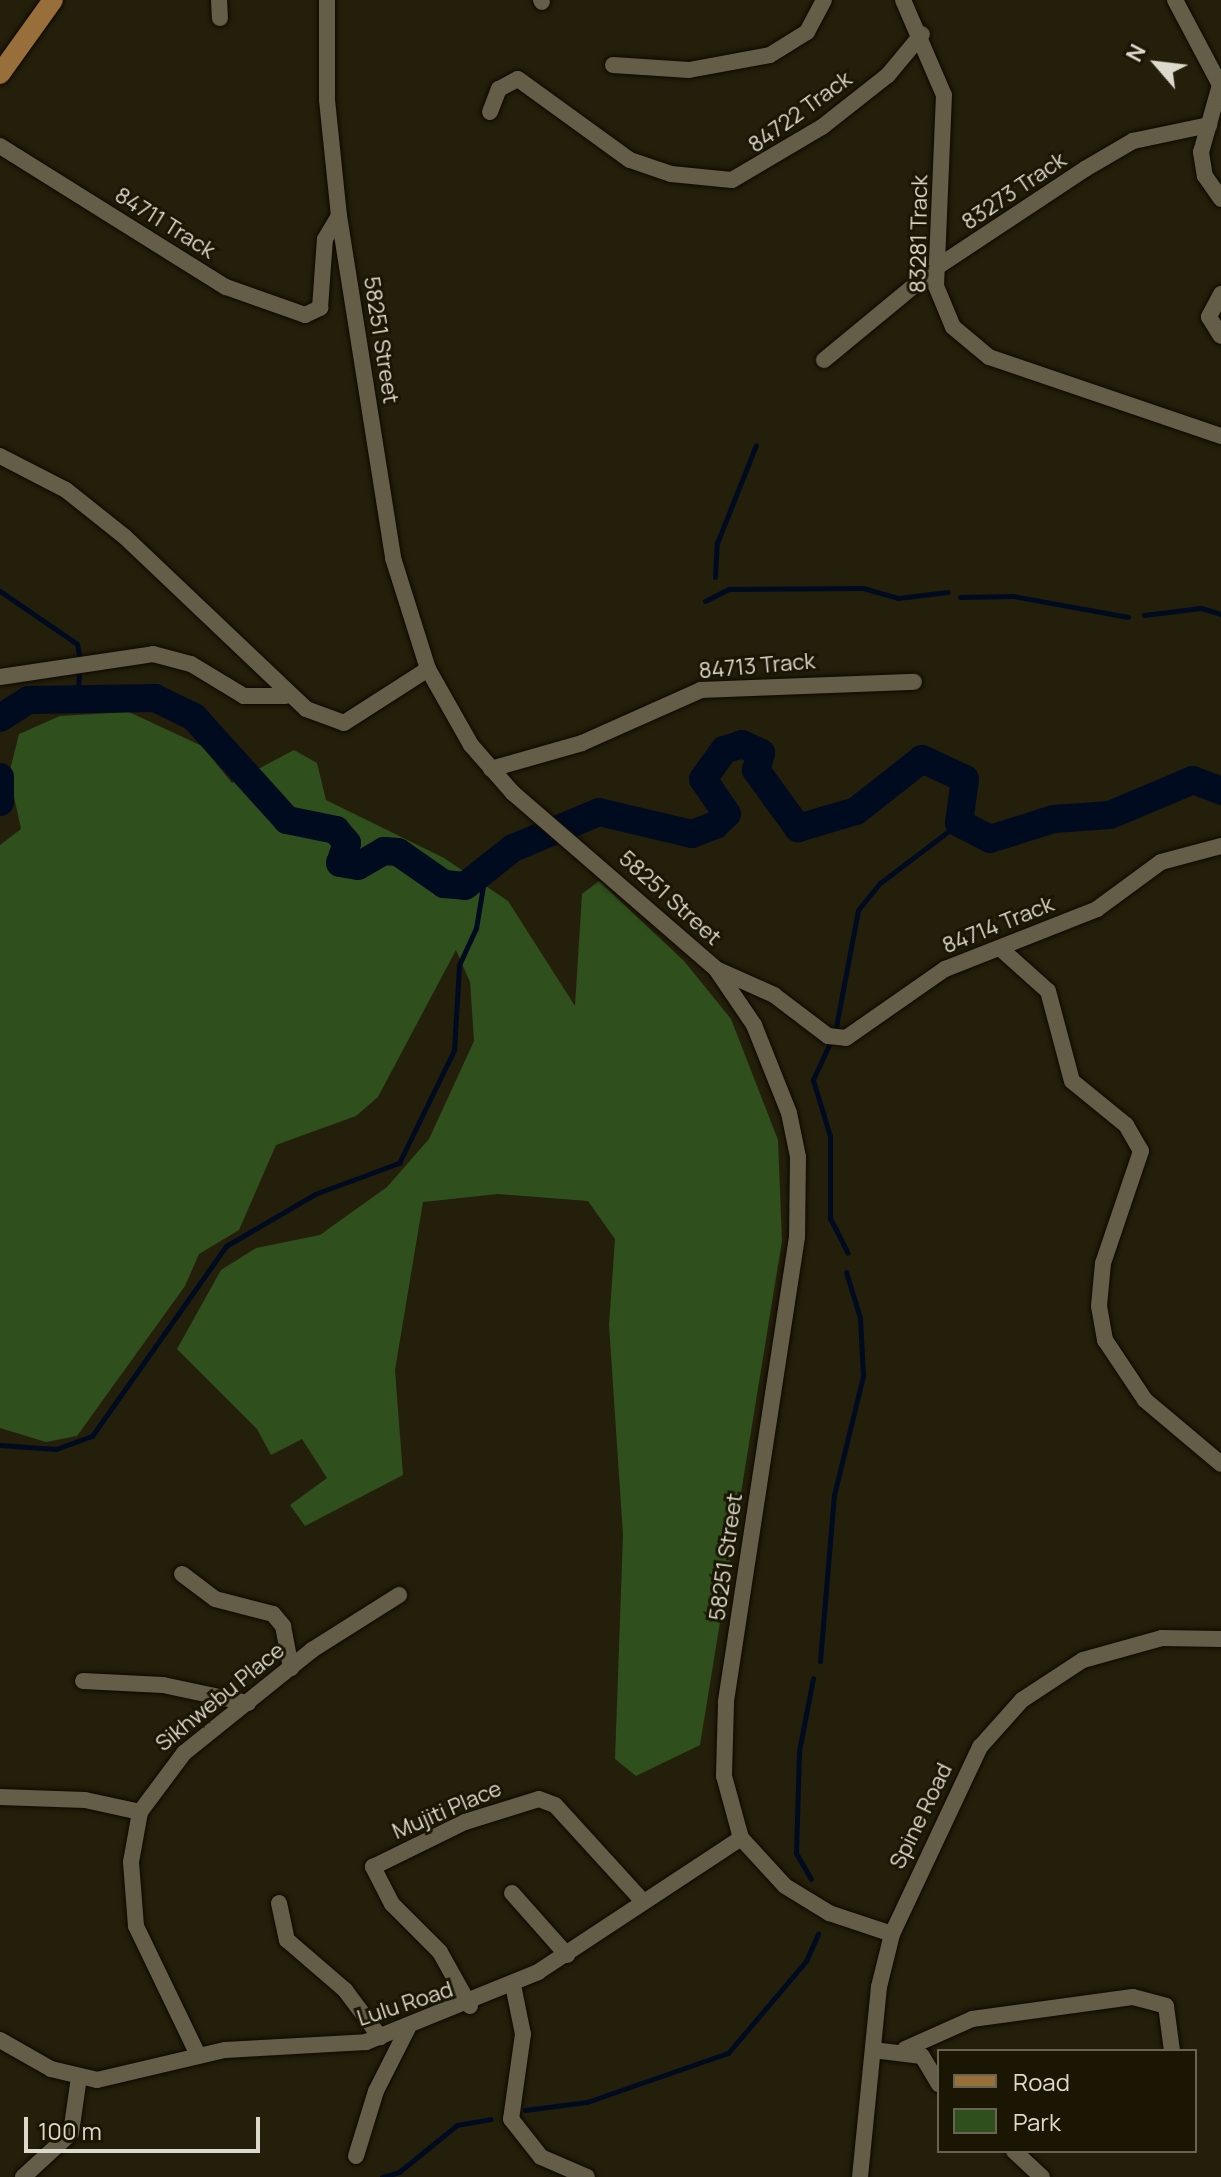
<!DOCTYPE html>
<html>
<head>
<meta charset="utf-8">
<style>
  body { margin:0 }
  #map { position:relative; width:1221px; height:2177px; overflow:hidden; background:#241f0b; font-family:Manrope,sans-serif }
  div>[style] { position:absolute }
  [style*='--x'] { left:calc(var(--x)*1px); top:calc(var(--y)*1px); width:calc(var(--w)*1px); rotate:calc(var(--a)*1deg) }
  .green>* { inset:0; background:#2f4f1d }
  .stream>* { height:5px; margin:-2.5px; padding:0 2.5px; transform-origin:2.5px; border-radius:2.5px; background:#000b20 }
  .river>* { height:28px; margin:-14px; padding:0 14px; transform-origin:14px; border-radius:14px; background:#000b20 }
  .roads { filter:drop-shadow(0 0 2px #0e0800) drop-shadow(0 0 2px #0e0800) }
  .minor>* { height:16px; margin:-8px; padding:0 8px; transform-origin:8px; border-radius:8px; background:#645e48 }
  .major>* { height:20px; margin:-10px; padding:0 10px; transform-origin:10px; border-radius:10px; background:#986e3b }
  span { translate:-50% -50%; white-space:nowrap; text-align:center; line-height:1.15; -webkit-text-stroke:6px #1b1603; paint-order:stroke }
  .street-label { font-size:22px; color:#dcd9cd }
  .legend { position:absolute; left:937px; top:2049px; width:260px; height:104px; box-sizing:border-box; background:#1b1603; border:2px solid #686454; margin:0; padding:10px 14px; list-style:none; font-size:24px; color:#dcd9cd }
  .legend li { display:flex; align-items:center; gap:16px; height:40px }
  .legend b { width:40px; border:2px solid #686454 }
  .north { position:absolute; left:1117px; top:24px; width:80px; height:80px; -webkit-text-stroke:6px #1b1603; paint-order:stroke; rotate:298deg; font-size:22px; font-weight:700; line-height:32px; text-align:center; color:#dcd9cd }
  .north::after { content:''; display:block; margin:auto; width:28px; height:36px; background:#dcd9cd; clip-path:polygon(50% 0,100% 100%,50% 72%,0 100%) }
  .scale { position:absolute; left:24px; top:2117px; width:236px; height:36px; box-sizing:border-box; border:4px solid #dcd9cd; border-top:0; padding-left:10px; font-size:24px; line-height:28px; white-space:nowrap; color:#dcd9cd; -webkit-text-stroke:6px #1b1603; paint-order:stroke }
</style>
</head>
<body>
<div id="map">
  <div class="green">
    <div style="clip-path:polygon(129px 712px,202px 746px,232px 783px,294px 750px,317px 763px,326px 800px,444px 858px,508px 901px,575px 1006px,582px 894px,599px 881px,684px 961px,731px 1019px,778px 1140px,782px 1241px,700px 1745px,636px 1776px,615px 1759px,623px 1535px,609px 1325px,615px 1239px,588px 1201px,498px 1194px,423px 1202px,395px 1370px,403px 1475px,305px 1526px,290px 1505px,327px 1478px,302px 1439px,271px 1455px,257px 1429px,177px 1349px,221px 1270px,256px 1248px,320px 1235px,387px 1187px,429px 1139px,474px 1041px,470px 982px,456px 950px,378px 1097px,356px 1116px,276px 1145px,239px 1230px,199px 1254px,185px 1286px,77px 1436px,46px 1442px,0 1428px,0 845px,21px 829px,9px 774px,19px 734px,60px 716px)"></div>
  </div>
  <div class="stream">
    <div style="--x:715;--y:577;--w:34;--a:-87"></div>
    <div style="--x:717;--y:543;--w:105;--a:-68.3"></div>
    <div style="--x:0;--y:591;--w:93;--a:34.5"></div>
    <div style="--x:77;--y:644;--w:16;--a:79"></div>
    <div style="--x:960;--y:597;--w:53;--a:-1.1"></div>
    <div style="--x:1013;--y:596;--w:117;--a:10.3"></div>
    <div style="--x:705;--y:601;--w:27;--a:-27"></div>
    <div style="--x:729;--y:589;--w:134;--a:-0.4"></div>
    <div style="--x:863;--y:588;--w:36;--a:16"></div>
    <div style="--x:898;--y:598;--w:50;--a:-6.8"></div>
    <div style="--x:1144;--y:615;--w:57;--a:-7"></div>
    <div style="--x:1201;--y:608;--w:21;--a:17"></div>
    <div style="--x:77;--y:702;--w:28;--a:-86"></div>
    <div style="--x:835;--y:1032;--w:124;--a:-79.3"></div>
    <div style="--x:858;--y:910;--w:35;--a:-51"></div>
    <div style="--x:880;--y:883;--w:99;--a:-37.2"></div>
    <div style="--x:829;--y:1045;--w:38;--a:115"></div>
    <div style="--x:813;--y:1080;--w:59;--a:73.1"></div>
    <div style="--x:830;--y:1136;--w:82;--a:90"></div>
    <div style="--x:830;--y:1218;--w:39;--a:63"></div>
    <div style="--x:0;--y:1445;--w:56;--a:4.1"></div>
    <div style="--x:56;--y:1449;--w:38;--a:-20"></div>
    <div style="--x:92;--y:1436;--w:232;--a:-54.8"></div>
    <div style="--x:226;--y:1246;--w:103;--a:-30.3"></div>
    <div style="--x:315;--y:1194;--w:90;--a:-20.3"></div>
    <div style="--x:399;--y:1163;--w:126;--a:-64"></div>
    <div style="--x:454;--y:1050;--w:85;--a:-86.6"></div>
    <div style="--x:459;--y:965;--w:41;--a:-65.3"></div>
    <div style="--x:476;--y:928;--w:61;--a:-80.5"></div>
    <div style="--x:820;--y:1661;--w:167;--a:-85.2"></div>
    <div style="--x:834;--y:1495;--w:122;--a:-76.3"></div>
    <div style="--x:863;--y:1376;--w:58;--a:-93"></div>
    <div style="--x:860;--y:1318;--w:48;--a:-106.9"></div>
    <div style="--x:811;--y:1879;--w:30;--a:-120"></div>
    <div style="--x:796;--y:1853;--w:102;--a:-88.3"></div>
    <div style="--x:799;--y:1751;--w:74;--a:-79.1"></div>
    <div style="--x:525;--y:2110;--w:63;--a:-7.4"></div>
    <div style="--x:587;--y:2102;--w:149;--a:-19.2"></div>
    <div style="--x:728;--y:2053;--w:121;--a:-49.7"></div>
    <div style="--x:806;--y:1961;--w:30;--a:-66"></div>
    <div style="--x:382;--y:2177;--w:18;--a:-16"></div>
    <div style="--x:399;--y:2172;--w:75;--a:-39"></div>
    <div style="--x:457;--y:2125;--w:34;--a:-10"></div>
  </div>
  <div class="river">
    <div style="--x:0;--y:718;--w:34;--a:-32"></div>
    <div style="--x:29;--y:700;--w:126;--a:-0.9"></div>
    <div style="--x:155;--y:698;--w:43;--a:26"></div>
    <div style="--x:194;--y:717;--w:139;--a:47.9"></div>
    <div style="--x:287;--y:820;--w:50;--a:11.5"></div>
    <div style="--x:336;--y:830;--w:17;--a:50"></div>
    <div style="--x:347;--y:843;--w:21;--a:109"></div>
    <div style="--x:340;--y:863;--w:18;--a:9"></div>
    <div style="--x:358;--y:866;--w:30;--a:-30"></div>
    <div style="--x:384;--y:851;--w:14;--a:4"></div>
    <div style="--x:398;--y:852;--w:56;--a:34.8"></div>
    <div style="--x:444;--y:884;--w:21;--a:5"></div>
    <div style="--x:465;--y:886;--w:61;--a:-38.4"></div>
    <div style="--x:513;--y:848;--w:93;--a:-22.7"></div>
    <div style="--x:599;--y:812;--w:96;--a:13.3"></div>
    <div style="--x:692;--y:834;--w:25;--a:-21"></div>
    <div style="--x:715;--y:825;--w:16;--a:-43"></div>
    <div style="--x:727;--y:814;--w:42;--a:-124.4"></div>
    <div style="--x:703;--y:779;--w:36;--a:-54"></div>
    <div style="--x:724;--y:750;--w:19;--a:-18"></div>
    <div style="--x:742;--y:744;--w:21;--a:25"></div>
    <div style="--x:761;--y:753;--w:18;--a:106"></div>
    <div style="--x:756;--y:770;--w:72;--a:54.1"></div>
    <div style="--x:798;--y:828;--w:60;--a:-16.3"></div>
    <div style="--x:856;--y:811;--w:84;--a:-38.2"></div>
    <div style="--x:922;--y:759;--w:47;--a:24.9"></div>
    <div style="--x:965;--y:779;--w:44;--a:97.8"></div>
    <div style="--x:959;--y:823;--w:35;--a:27"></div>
    <div style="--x:990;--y:839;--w:67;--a:-17.4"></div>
    <div style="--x:1054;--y:819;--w:56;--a:-4.1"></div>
    <div style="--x:1110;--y:815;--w:90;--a:-22.9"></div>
    <div style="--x:1193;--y:780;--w:30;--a:21"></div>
    <div style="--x:0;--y:777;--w:25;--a:90"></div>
  </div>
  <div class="roads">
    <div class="minor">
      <div style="--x:219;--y:0;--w:18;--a:87"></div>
      <div style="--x:327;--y:0;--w:100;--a:90"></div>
      <div style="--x:327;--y:100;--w:117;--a:84.1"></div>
      <div style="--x:339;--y:216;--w:346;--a:81"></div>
      <div style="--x:393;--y:558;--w:116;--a:72.5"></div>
      <div style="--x:428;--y:669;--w:87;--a:60.5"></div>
      <div style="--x:471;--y:745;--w:64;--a:48.8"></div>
      <div style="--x:513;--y:793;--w:269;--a:40.9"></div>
      <div style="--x:716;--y:969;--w:68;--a:55.8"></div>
      <div style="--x:754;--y:1025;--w:95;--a:68.3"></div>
      <div style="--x:789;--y:1113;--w:45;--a:78.4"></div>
      <div style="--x:798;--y:1157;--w:80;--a:90.7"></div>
      <div style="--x:797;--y:1237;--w:471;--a:98.7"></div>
      <div style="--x:726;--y:1703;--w:73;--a:91.6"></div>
      <div style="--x:724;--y:1776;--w:64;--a:74.7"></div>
      <div style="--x:741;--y:1838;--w:65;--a:47.5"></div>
      <div style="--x:785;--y:1886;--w:52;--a:31.5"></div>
      <div style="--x:829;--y:1913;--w:66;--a:18.4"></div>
      <div style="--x:541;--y:0;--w:2;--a:63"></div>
      <div style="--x:903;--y:0;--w:103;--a:66.7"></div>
      <div style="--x:944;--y:95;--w:191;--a:92.4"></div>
      <div style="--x:936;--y:286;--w:44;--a:67.5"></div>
      <div style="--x:953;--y:327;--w:47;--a:39.8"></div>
      <div style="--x:989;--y:357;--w:245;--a:18.8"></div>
      <div style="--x:1175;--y:0;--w:96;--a:62.1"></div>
      <div style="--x:1220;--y:85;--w:70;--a:105.8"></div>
      <div style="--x:1201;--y:152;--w:24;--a:81"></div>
      <div style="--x:1205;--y:176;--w:28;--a:55"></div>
      <div style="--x:613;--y:65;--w:76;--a:3.8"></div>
      <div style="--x:689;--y:70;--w:82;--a:-10.5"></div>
      <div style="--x:770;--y:55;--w:44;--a:-31.9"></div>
      <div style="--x:807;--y:32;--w:36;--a:-62"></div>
      <div style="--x:490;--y:112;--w:25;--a:-69"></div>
      <div style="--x:499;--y:89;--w:21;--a:-28"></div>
      <div style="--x:518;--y:79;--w:138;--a:35.9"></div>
      <div style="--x:630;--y:160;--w:43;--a:18.9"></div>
      <div style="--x:671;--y:174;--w:61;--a:5.6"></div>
      <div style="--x:732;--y:180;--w:104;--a:-30.5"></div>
      <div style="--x:822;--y:127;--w:84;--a:-38.2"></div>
      <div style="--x:888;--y:75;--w:53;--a:-50.3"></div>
      <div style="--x:0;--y:146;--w:266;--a:32"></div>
      <div style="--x:226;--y:287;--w:84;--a:19.5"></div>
      <div style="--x:305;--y:315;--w:17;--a:-25"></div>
      <div style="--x:320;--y:308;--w:69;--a:-85.9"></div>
      <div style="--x:325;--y:239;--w:27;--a:-59"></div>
      <div style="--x:1221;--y:294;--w:26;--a:118"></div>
      <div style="--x:1209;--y:317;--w:22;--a:58"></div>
      <div style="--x:824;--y:360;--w:146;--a:-39.5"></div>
      <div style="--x:937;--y:267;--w:178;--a:-33.5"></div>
      <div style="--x:1085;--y:169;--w:56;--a:-30.3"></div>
      <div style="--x:1133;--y:141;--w:78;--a:-11.9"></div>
      <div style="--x:0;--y:456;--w:74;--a:27.3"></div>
      <div style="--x:66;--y:490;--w:75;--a:38.5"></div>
      <div style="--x:125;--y:537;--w:250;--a:43.5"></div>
      <div style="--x:306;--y:709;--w:40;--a:20.2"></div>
      <div style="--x:344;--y:723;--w:100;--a:-32.7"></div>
      <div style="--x:0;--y:677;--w:155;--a:-8.5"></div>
      <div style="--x:153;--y:654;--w:39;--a:15"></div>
      <div style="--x:191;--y:664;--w:62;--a:31.1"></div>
      <div style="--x:244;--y:696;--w:41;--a:0"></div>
      <div style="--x:491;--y:769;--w:95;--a:-15.9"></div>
      <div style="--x:582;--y:743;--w:130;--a:-24"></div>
      <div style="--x:701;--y:690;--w:213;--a:-2.2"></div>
      <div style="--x:1001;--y:949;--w:63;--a:41.8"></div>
      <div style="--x:1048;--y:991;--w:93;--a:75.1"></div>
      <div style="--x:1072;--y:1081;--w:70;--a:39.2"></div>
      <div style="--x:1126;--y:1125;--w:30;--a:60"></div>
      <div style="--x:1141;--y:1151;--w:118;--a:108.7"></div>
      <div style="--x:1103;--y:1263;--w:43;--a:95.3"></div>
      <div style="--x:1099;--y:1306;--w:35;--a:80"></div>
      <div style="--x:1105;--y:1340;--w:72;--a:56.3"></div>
      <div style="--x:1145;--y:1400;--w:99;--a:40.1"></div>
      <div style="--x:716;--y:969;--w:64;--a:24.1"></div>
      <div style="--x:774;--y:995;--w:68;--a:37.2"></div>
      <div style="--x:828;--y:1036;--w:18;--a:6"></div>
      <div style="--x:846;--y:1038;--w:121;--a:-34.9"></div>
      <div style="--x:945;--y:969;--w:163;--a:-21.5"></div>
      <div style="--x:1097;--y:909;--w:79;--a:-36.3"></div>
      <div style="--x:1161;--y:862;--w:62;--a:-14.9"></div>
      <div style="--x:182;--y:1574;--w:41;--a:37.1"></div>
      <div style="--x:215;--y:1599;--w:60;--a:14.5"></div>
      <div style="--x:273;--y:1614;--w:16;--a:50"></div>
      <div style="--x:283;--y:1626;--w:43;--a:79.2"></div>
      <div style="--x:83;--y:1681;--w:80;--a:2.9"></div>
      <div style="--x:163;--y:1685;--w:87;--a:12"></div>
      <div style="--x:0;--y:1797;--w:85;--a:2"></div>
      <div style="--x:85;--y:1800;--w:56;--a:12.3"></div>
      <div style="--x:512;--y:1893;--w:83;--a:48.4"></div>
      <div style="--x:279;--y:1903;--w:38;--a:78"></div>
      <div style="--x:287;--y:1940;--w:77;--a:40.8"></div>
      <div style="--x:345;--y:1990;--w:59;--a:53.3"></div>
      <div style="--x:513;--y:1985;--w:50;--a:78.5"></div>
      <div style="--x:523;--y:2034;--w:86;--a:98"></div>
      <div style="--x:511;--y:2119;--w:48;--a:51.7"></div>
      <div style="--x:541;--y:2157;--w:50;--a:23.5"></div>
      <div style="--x:470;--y:2006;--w:62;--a:-119.1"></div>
      <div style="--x:440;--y:1952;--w:68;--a:-135"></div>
      <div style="--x:392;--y:1904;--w:42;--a:-117.2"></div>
      <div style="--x:373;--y:1867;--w:102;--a:-26.1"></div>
      <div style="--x:465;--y:1822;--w:77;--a:-17.3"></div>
      <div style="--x:539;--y:1799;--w:17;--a:21"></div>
      <div style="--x:555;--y:1805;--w:126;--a:47.6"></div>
      <div style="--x:0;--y:2040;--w:59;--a:29.6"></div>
      <div style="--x:51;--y:2069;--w:47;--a:13.4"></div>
      <div style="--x:97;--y:2080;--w:131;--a:-13.2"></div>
      <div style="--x:225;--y:2050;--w:141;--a:-3.2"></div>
      <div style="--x:366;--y:2042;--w:186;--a:-22.1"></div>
      <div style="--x:538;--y:1972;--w:243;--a:-33.4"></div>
      <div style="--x:905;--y:2049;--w:73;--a:-24.1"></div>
      <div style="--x:972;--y:2019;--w:162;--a:-7.8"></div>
      <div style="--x:1133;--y:1997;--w:34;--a:15"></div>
      <div style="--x:1166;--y:2006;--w:45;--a:82.4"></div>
      <div style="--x:873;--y:2050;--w:49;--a:7"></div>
      <div style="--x:922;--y:2056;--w:33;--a:59"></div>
      <div style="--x:198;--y:2055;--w:143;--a:-115.7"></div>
      <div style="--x:136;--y:1926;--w:64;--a:-94.5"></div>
      <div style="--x:131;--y:1862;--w:51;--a:-79.8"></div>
      <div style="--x:140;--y:1812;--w:74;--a:-53.3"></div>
      <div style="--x:184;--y:1753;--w:164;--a:-38.8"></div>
      <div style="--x:312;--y:1650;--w:103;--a:-32.3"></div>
      <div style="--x:1014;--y:2151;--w:38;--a:43"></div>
      <div style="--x:356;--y:2156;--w:68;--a:-72.9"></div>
      <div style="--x:376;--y:2091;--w:71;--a:-63.1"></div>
      <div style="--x:23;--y:2177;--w:65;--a:-42.5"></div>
      <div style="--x:71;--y:2133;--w:57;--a:-81.9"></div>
      <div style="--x:860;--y:2177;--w:191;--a:-84.3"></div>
      <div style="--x:879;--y:1987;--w:55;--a:-76.2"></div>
      <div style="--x:892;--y:1934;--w:207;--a:-64.8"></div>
      <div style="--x:980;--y:1747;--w:63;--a:-48.2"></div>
      <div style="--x:1022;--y:1700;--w:73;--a:-33.3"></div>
      <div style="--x:1083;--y:1660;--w:82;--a:-15.6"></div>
      <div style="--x:1162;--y:1638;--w:59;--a:1"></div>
    </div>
    <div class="major">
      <div style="--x:0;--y:74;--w:91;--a:-54.4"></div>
    </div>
  </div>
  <div class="street-label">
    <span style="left:800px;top:112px;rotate:-36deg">84722 Track</span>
    <span style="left:1014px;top:191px;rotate:-34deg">83273 Track</span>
    <span style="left:165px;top:223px;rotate:32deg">84711 Track</span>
    <span style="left:919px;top:234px;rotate:-89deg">83281 Track</span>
    <span style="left:381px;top:340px;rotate:81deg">58251 Street</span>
    <span style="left:757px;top:666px;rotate:-5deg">84713 Track</span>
    <span style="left:670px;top:898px;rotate:42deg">58251 Street</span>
    <span style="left:998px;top:925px;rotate:-22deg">84714 Track</span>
    <span style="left:726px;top:1557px;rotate:-82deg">58251 Street</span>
    <span style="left:220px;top:1697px;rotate:-39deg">Sikhwebu Place</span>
    <span style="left:447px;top:1810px;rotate:-23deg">Mujiti Place</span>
    <span style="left:921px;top:1816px;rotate:-64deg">Spine Road</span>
    <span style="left:405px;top:2004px;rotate:-18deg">Lulu Road</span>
  </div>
  <ul class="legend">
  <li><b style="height:10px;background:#986e3b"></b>Road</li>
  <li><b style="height:22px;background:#2f4f1d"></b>Park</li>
  </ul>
  <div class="north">N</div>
  <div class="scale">100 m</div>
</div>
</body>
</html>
